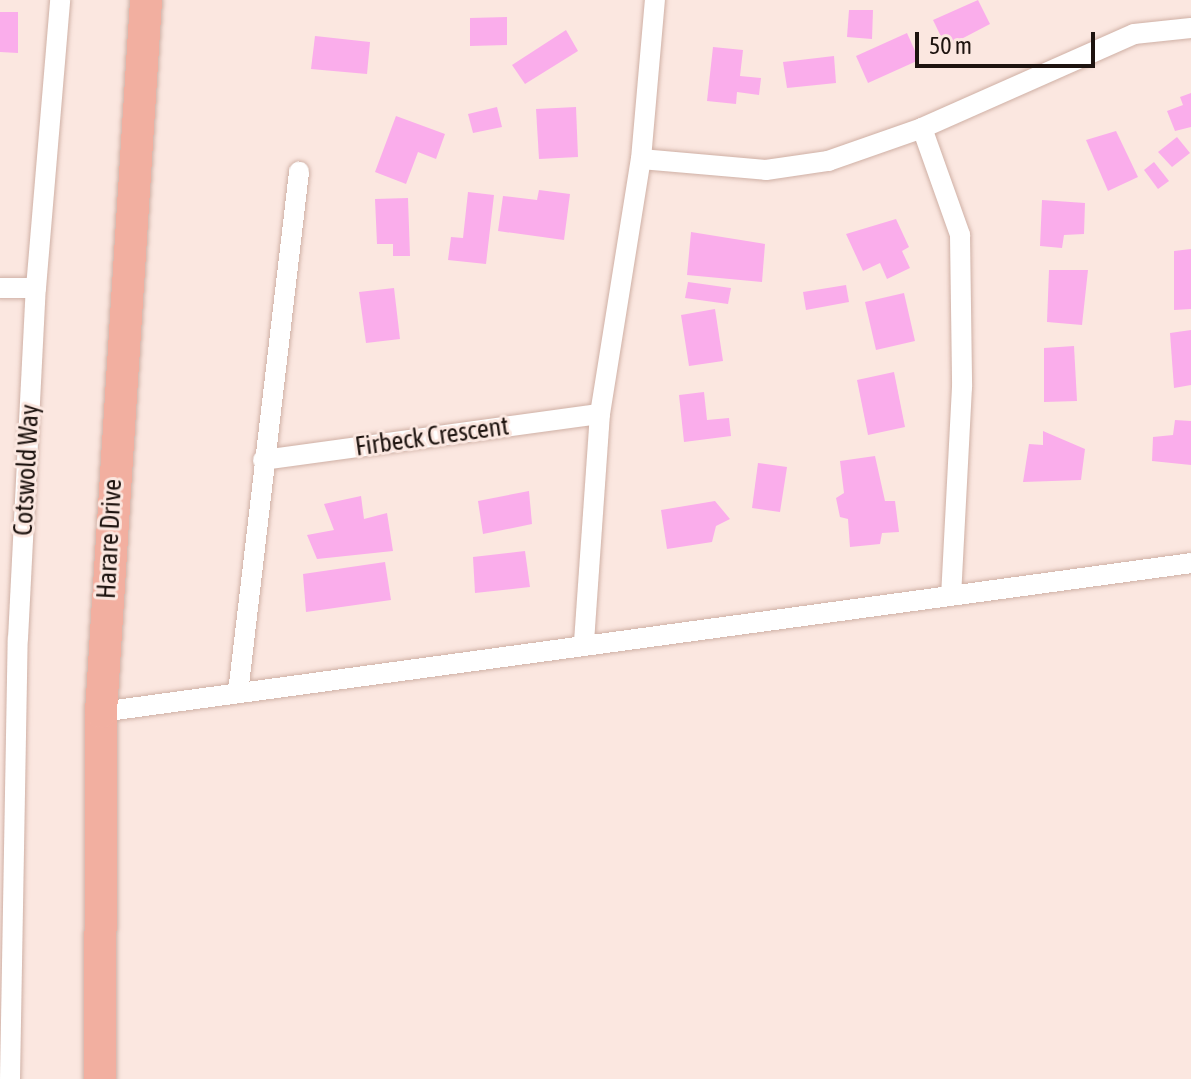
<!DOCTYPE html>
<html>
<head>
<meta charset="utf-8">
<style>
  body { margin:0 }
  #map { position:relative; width:1191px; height:1079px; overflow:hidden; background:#fbe7e0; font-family:"Asap Condensed",sans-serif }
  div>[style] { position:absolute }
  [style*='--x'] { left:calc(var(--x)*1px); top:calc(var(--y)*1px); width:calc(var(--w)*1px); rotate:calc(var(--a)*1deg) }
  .building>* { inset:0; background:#faadeb }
  .roads { filter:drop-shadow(0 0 2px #cfb0a5) drop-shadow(0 0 2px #cfb0a5) }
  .street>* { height:20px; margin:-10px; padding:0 10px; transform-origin:10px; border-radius:10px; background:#fff }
  .primary>* { height:32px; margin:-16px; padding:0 16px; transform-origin:16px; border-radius:16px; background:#f2afa0 }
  span { translate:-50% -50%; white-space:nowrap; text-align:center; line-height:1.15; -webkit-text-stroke:6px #fbe7e0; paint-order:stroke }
  .street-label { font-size:26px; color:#1d130f }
  .scale { position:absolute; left:915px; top:32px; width:180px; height:36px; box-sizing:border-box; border:4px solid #1d130f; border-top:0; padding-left:10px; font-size:24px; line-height:28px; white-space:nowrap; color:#1d130f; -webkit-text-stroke:6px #fbe7e0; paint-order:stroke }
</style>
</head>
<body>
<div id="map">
  <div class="building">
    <div style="clip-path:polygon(978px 0,990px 24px,946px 47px,933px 20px)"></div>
    <div style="clip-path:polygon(849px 10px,873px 10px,872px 39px,847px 37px)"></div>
    <div style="clip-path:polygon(0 12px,18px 12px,18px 53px,0 52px)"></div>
    <div style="clip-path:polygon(507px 17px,507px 45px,470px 46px,470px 18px)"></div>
    <div style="clip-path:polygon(566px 30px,578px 51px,525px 84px,512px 65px)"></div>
    <div style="clip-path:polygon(907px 33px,919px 60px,868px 83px,856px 56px)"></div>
    <div style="clip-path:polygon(315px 36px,370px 42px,367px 74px,311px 69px)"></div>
    <div style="clip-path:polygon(713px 47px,743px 50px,740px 76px,761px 78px,759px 95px,737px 92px,736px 104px,707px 101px)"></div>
    <div style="clip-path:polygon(834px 56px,836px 83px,787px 88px,783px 62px)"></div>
    <div style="clip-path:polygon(1191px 93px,1191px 127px,1175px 131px,1167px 111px,1183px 105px,1180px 97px)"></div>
    <div style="clip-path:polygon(497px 107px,502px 127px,473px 133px,468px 114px)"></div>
    <div style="clip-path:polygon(576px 107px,578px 157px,539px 159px,536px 109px)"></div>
    <div style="clip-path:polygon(396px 116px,445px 134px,436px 159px,418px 152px,406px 184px,375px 172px)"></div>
    <div style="clip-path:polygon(1116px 131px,1138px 177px,1108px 191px,1086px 140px)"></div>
    <div style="clip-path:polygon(1177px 137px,1190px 153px,1172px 167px,1158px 152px)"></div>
    <div style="clip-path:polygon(1154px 162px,1169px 181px,1158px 189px,1144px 170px)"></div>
    <div style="clip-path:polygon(539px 190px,570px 194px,564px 240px,498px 231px,503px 196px,537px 200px)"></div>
    <div style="clip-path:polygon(468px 192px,494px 195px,486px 264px,448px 260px,451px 237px,463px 238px)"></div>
    <div style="clip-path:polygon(408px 198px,410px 256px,393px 256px,393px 244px,377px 244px,375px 199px)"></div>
    <div style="clip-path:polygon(1042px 200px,1085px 203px,1084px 234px,1064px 235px,1062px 248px,1040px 246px)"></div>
    <div style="clip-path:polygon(896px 219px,909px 247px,902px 251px,910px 268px,887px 279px,880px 263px,863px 271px,846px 234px)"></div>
    <div style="clip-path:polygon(691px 232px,765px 244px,762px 282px,687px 275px)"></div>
    <div style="clip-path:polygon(1191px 249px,1191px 309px,1174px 310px,1174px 251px)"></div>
    <div style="clip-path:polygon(1049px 270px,1088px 270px,1082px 325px,1047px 322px)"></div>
    <div style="clip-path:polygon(688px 282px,731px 288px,728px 304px,685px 298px)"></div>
    <div style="clip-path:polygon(846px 285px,849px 302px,806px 310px,803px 292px)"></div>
    <div style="clip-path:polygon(394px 288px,400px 339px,366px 343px,359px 292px)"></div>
    <div style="clip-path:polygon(904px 293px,915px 341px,876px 350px,865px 302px)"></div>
    <div style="clip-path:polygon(715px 309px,723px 361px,689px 366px,681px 315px)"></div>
    <div style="clip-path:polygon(1191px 330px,1191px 385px,1174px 388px,1170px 333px)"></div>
    <div style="clip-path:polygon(1074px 346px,1077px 401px,1044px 402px,1044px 348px)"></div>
    <div style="clip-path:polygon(894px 372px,905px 427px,868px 435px,857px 380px)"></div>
    <div style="clip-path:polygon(704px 392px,707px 420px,729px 418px,731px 436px,684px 442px,679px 395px)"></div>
    <div style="clip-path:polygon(1175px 420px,1191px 421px,1191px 465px,1152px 461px,1153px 437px,1173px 435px)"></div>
    <div style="clip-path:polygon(1043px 431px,1085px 449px,1081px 480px,1023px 482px,1029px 444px,1043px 445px)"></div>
    <div style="clip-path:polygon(875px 456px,885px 501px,895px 501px,899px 532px,882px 533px,880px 544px,850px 547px,848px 519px,840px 517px,836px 498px,844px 493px,840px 461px)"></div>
    <div style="clip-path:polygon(758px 463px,787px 467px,780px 512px,752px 508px)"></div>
    <div style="clip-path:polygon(529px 491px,532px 524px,483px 534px,478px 501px)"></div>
    <div style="clip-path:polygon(361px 496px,364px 519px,387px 513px,393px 551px,317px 559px,307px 535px,334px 530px,324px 504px)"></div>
    <div style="clip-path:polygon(715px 501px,730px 519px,716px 526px,712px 542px,667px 549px,661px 510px)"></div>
    <div style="clip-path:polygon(525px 551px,530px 587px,475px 593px,473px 557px)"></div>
    <div style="clip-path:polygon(385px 562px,391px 600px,306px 612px,303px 574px)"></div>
  </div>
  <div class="roads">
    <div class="street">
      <div style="--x:922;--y:128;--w:114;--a:70.4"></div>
      <div style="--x:960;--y:235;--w:152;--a:89.2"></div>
      <div style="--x:962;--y:387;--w:208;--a:93"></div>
      <div style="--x:641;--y:159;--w:125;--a:5"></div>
      <div style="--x:766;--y:170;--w:63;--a:-8.3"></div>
      <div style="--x:828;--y:161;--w:100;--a:-19.3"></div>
      <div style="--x:922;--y:128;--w:232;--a:-23.9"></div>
      <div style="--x:1134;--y:34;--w:57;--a:-6"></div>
      <div style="--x:0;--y:288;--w:36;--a:0"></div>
      <div style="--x:263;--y:460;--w:340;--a:-7.8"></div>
      <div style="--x:584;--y:642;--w:229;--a:-86"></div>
      <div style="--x:600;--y:414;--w:258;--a:-80.9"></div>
      <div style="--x:641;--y:159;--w:160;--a:-85"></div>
      <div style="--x:238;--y:693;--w:525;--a:-83.32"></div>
      <div style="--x:101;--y:712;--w:1100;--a:-7.78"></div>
      <div style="--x:10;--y:1079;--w:440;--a:-89"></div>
      <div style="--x:18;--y:639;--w:351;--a:-87.1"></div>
      <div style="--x:36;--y:288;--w:289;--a:-85.2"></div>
    </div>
    <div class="primary">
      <div style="--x:100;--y:1079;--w:367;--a:-89.8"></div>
      <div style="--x:101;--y:712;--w:713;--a:-86.38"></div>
    </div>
  </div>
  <div class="street-label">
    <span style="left:432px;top:437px;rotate:-8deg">Firbeck Crescent</span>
    <span style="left:27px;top:470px;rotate:-87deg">Cotswold Way</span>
    <span style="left:110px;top:539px;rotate:-87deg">Harare Drive</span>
  </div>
  <div class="scale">50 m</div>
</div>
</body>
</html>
